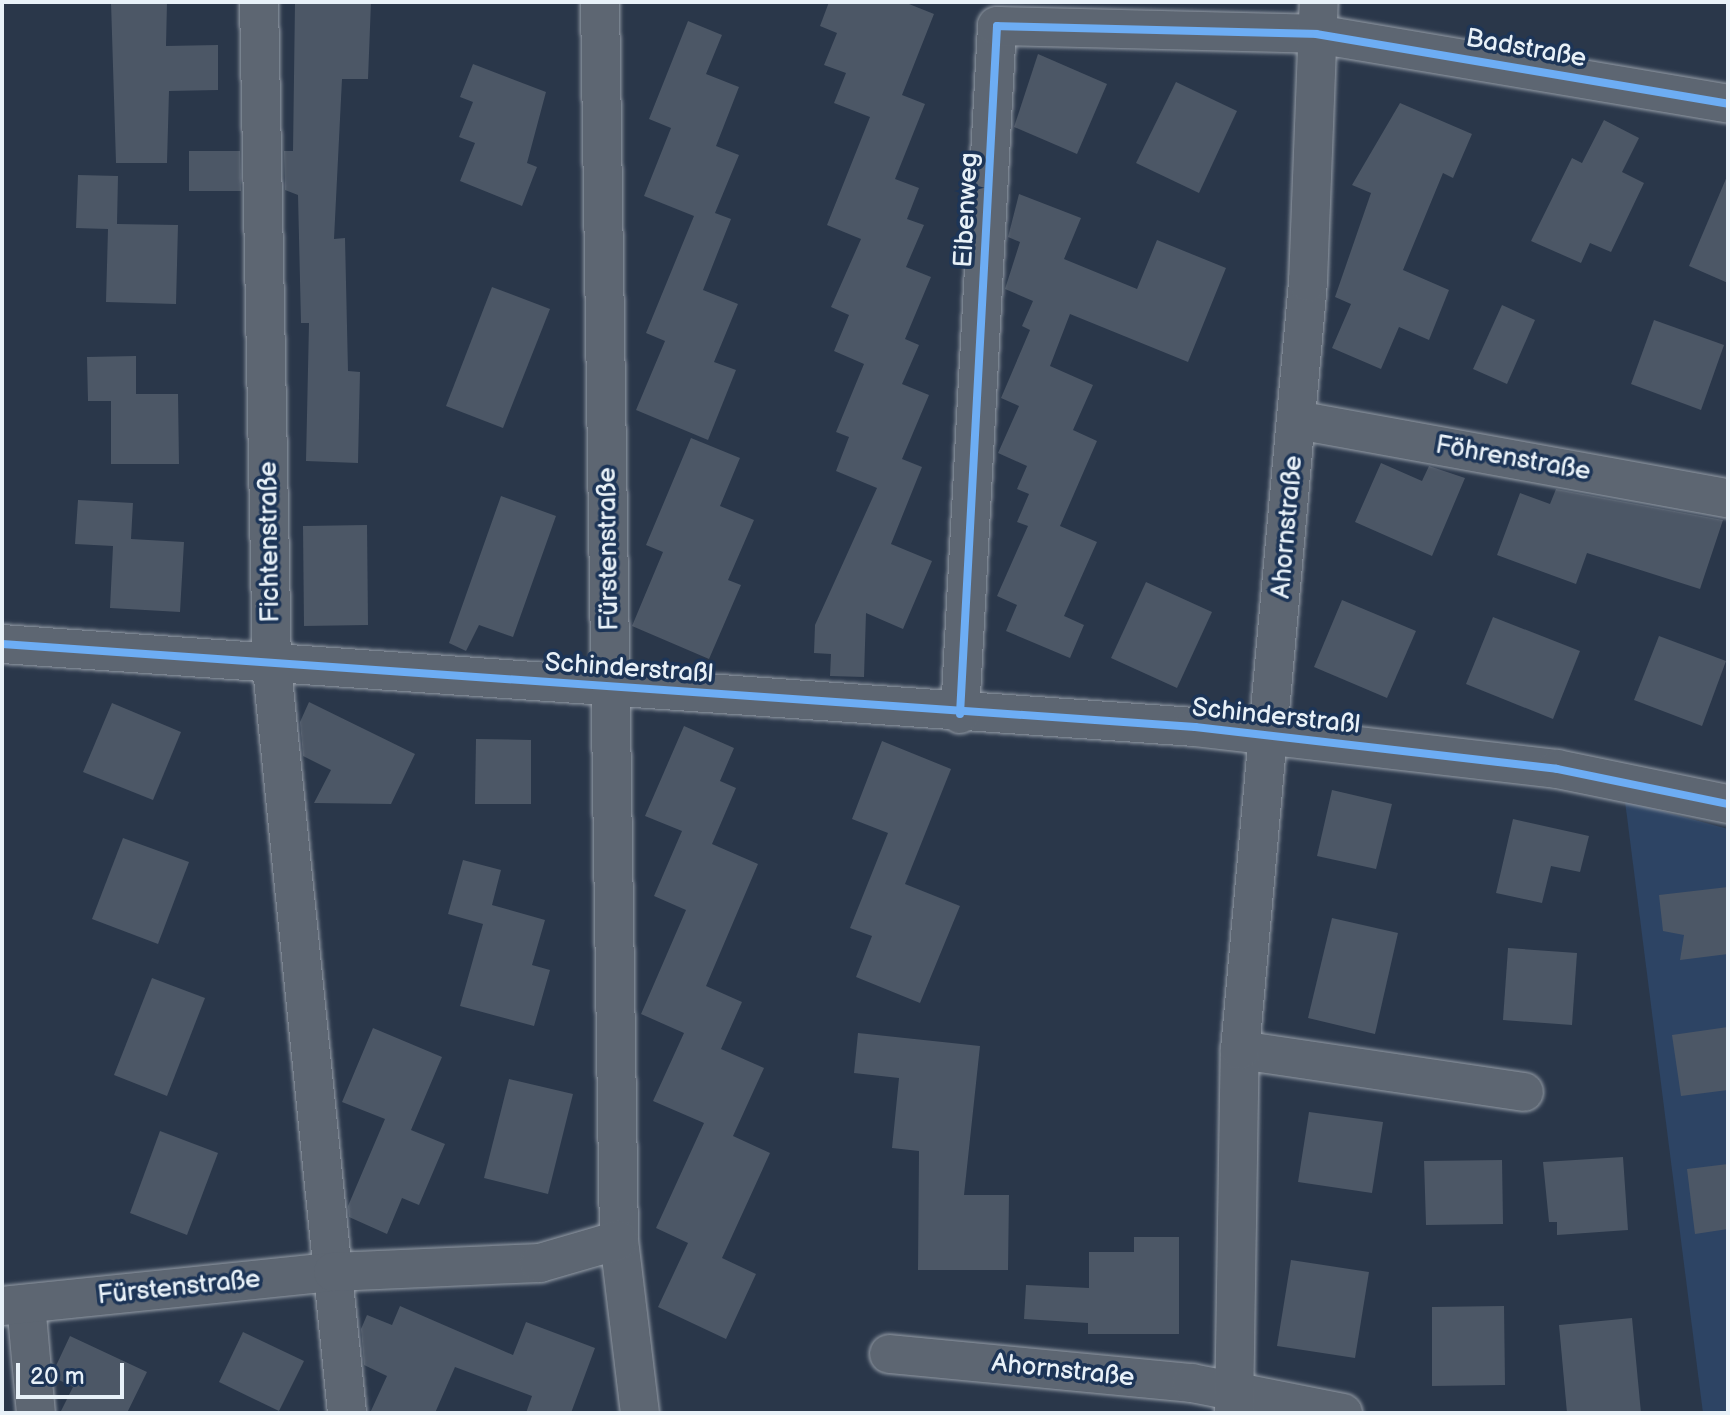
<!DOCTYPE html>
<html>
<head>
<meta charset="utf-8">
<style>
  body { margin:0 }
  #map { position:relative; width:1730px; height:1415px; overflow:hidden; background:#2a374a; font-family:"Balsamiq Sans",sans-serif }
  div>[style] { position:absolute }
  [style*='--x'] { left:calc(var(--x)*1px); top:calc(var(--y)*1px); width:calc(var(--w)*1px); rotate:calc(var(--a)*1deg) }
  .built>* { inset:0; background:#2d4464 }
  .building>* { inset:0; background:#4c5766 }
  .roads { filter:drop-shadow(0 0 2px #959da7) drop-shadow(0 0 2px #959da7) }
  .minor>* { height:38px; margin:-19px; padding:0 19px; transform-origin:19px; border-radius:19px; background:#5d6672 }
  .cycleway>* { height:8px; margin:-4px; padding:0 4px; transform-origin:4px; border-radius:4px; background:#6dadf4 }
  span { translate:-50% -50%; white-space:nowrap; text-align:center; line-height:1.15; -webkit-text-stroke:7px #1d3557; paint-order:stroke }
  .street-label { font-size:26px; color:#e8f1f8 }
  .frame { position:absolute; inset:0; border:4px solid #e8f1f8; pointer-events:none }
  .scale { position:absolute; left:16px; top:1363px; width:108px; height:36px; box-sizing:border-box; border:4px solid #e8f1f8; border-top:0; padding-left:10px; font-size:24px; line-height:28px; white-space:nowrap; color:#e8f1f8; -webkit-text-stroke:6px #1d3557; paint-order:stroke }
</style>
</head>
<body>
<div id="map">
  <div class="built">
    <div style="clip-path:polygon(1625px 801px,1728px 829px,1728px 1413px,1703px 1413px)"></div>
  </div>
  <div class="building">
    <div style="clip-path:polygon(111px 2px,167px 2px,166px 46px,218px 45px,218px 90px,169px 91px,167px 163px,116px 163px)"></div>
    <div style="clip-path:polygon(295px 2px,371px 2px,368px 79px,342px 79px,334px 239px,345px 238px,348px 371px,360px 372px,358px 463px,306px 461px,309px 323px,301px 323px,298px 195px,285px 190px,284px 151px,293px 151px)"></div>
    <div style="clip-path:polygon(829px 2px,904px 2px,934px 14px,902px 95px,925px 104px,895px 179px,919px 188px,907px 219px,924px 225px,906px 267px,931px 277px,905px 339px,919px 345px,902px 384px,929px 395px,902px 459px,922px 467px,891px 544px,932px 561px,903px 629px,866px 613px,864px 677px,830px 676px,831px 654px,814px 653px,815px 625px,877px 488px,836px 471px,849px 437px,836px 432px,864px 364px,834px 351px,849px 315px,831px 307px,861px 239px,827px 225px,870px 117px,834px 103px,846px 73px,824px 65px,837px 33px,820px 26px)"></div>
    <div style="clip-path:polygon(688px 21px,722px 35px,706px 74px,739px 87px,716px 146px,739px 155px,715px 213px,731px 219px,703px 290px,738px 304px,714px 362px,736px 370px,708px 440px,636px 410px,665px 341px,646px 333px,694px 216px,644px 196px,671px 128px,649px 119px)"></div>
    <div style="clip-path:polygon(1038px 54px,1107px 84px,1077px 154px,1014px 127px)"></div>
    <div style="clip-path:polygon(473px 64px,546px 92px,527px 163px,537px 167px,522px 206px,460px 181px,475px 143px,459px 137px,473px 102px,460px 97px)"></div>
    <div style="clip-path:polygon(1176px 82px,1237px 111px,1199px 193px,1136px 163px)"></div>
    <div style="clip-path:polygon(1400px 103px,1472px 134px,1453px 178px,1443px 173px,1403px 270px,1449px 290px,1429px 340px,1399px 327px,1381px 369px,1332px 348px,1351px 304px,1335px 297px,1371px 193px,1352px 185px)"></div>
    <div style="clip-path:polygon(1604px 120px,1639px 138px,1622px 172px,1644px 183px,1611px 252px,1590px 243px,1581px 263px,1531px 241px,1572px 158px,1582px 163px)"></div>
    <div style="clip-path:polygon(189px 151px,240px 151px,241px 191px,189px 191px)"></div>
    <div style="clip-path:polygon(1728px 174px,1728px 283px,1689px 266px)"></div>
    <div style="clip-path:polygon(78px 175px,118px 176px,117px 224px,178px 225px,176px 304px,106px 302px,108px 229px,76px 228px)"></div>
    <div style="clip-path:polygon(1019px 194px,1081px 218px,1064px 259px,1137px 289px,1157px 240px,1226px 268px,1188px 362px,1070px 314px,1050px 366px,1093px 385px,1073px 430px,1097px 441px,1060px 526px,1097px 542px,1064px 616px,1084px 625px,1070px 658px,1006px 631px,1017px 605px,997px 596px,1028px 526px,1017px 522px,1029px 494px,1017px 489px,1027px 466px,998px 453px,1019px 406px,1001px 398px,1030px 330px,1022px 326px,1033px 301px,1005px 289px,1020px 242px,1008px 237px)"></div>
    <div style="clip-path:polygon(492px 287px,550px 309px,503px 428px,446px 406px)"></div>
    <div style="clip-path:polygon(1502px 305px,1535px 320px,1507px 384px,1473px 369px)"></div>
    <div style="clip-path:polygon(1654px 320px,1724px 345px,1701px 410px,1631px 384px)"></div>
    <div style="clip-path:polygon(136px 356px,136px 394px,178px 394px,179px 464px,111px 464px,111px 401px,88px 401px,87px 357px)"></div>
    <div style="clip-path:polygon(691px 438px,740px 458px,720px 506px,754px 520px,728px 580px,741px 585px,709px 659px,632px 626px,663px 552px,646px 545px)"></div>
    <div style="clip-path:polygon(1381px 463px,1422px 481px,1429px 466px,1465px 478px,1432px 556px,1355px 522px)"></div>
    <div style="clip-path:polygon(1556px 489px,1723px 520px,1700px 589px,1587px 553px,1576px 584px,1497px 555px,1520px 493px,1550px 504px)"></div>
    <div style="clip-path:polygon(501px 496px,556px 516px,513px 637px,479px 625px,466px 651px,449px 643px)"></div>
    <div style="clip-path:polygon(78px 500px,133px 503px,131px 539px,184px 542px,180px 612px,110px 608px,113px 546px,75px 544px)"></div>
    <div style="clip-path:polygon(367px 525px,368px 625px,304px 626px,303px 526px)"></div>
    <div style="clip-path:polygon(1146px 582px,1212px 612px,1177px 688px,1111px 658px)"></div>
    <div style="clip-path:polygon(1342px 600px,1416px 631px,1387px 698px,1314px 667px)"></div>
    <div style="clip-path:polygon(1493px 617px,1580px 651px,1553px 719px,1466px 684px)"></div>
    <div style="clip-path:polygon(1659px 636px,1726px 661px,1702px 726px,1634px 700px)"></div>
    <div style="clip-path:polygon(309px 702px,415px 754px,391px 804px,314px 803px,331px 770px,303px 756px,300px 722px)"></div>
    <div style="clip-path:polygon(112px 703px,181px 732px,153px 800px,83px 772px)"></div>
    <div style="clip-path:polygon(684px 726px,734px 748px,720px 781px,736px 788px,712px 844px,758px 864px,706px 986px,742px 1002px,721px 1049px,764px 1068px,733px 1136px,770px 1153px,722px 1258px,756px 1274px,726px 1339px,658px 1307px,688px 1243px,656px 1228px,704px 1123px,653px 1101px,684px 1033px,641px 1014px,686px 910px,654px 896px,682px 831px,645px 816px)"></div>
    <div style="clip-path:polygon(476px 739px,531px 740px,531px 804px,475px 804px)"></div>
    <div style="clip-path:polygon(882px 741px,951px 769px,905px 884px,960px 906px,920px 1003px,856px 977px,872px 936px,850px 928px,888px 833px,852px 819px)"></div>
    <div style="clip-path:polygon(1332px 790px,1392px 804px,1376px 869px,1317px 856px)"></div>
    <div style="clip-path:polygon(1513px 819px,1589px 836px,1580px 872px,1551px 866px,1542px 903px,1496px 893px)"></div>
    <div style="clip-path:polygon(123px 838px,189px 862px,158px 944px,92px 919px)"></div>
    <div style="clip-path:polygon(463px 860px,501px 870px,492px 905px,545px 920px,532px 965px,550px 970px,534px 1026px,460px 1006px,483px 924px,448px 914px)"></div>
    <div style="clip-path:polygon(1728px 887px,1728px 954px,1680px 960px,1684px 935px,1663px 931px,1659px 895px)"></div>
    <div style="clip-path:polygon(1332px 918px,1398px 933px,1375px 1034px,1308px 1018px)"></div>
    <div style="clip-path:polygon(1508px 948px,1577px 953px,1572px 1025px,1503px 1020px)"></div>
    <div style="clip-path:polygon(152px 978px,205px 998px,167px 1096px,114px 1075px)"></div>
    <div style="clip-path:polygon(1728px 1027px,1728px 1090px,1681px 1096px,1672px 1035px)"></div>
    <div style="clip-path:polygon(373px 1028px,442px 1057px,411px 1130px,445px 1144px,419px 1205px,402px 1198px,387px 1234px,349px 1217px,348px 1206px,385px 1119px,342px 1102px)"></div>
    <div style="clip-path:polygon(858px 1033px,980px 1046px,964px 1195px,1009px 1195px,1008px 1270px,918px 1270px,919px 1151px,892px 1148px,899px 1078px,854px 1073px)"></div>
    <div style="clip-path:polygon(509px 1079px,573px 1094px,548px 1194px,484px 1178px)"></div>
    <div style="clip-path:polygon(1309px 1112px,1383px 1122px,1372px 1193px,1298px 1182px)"></div>
    <div style="clip-path:polygon(160px 1131px,218px 1153px,187px 1235px,130px 1213px)"></div>
    <div style="clip-path:polygon(1623px 1157px,1628px 1230px,1557px 1235px,1557px 1222px,1549px 1222px,1543px 1162px)"></div>
    <div style="clip-path:polygon(1502px 1160px,1503px 1224px,1426px 1225px,1424px 1161px)"></div>
    <div style="clip-path:polygon(1728px 1164px,1728px 1229px,1695px 1234px,1687px 1169px)"></div>
    <div style="clip-path:polygon(1134px 1237px,1179px 1237px,1179px 1334px,1088px 1334px,1088px 1323px,1024px 1319px,1026px 1285px,1089px 1288px,1089px 1252px,1134px 1252px)"></div>
    <div style="clip-path:polygon(1291px 1260px,1369px 1272px,1355px 1358px,1277px 1346px)"></div>
    <div style="clip-path:polygon(400px 1306px,513px 1355px,526px 1322px,595px 1348px,571px 1413px,526px 1413px,532px 1396px,455px 1367px,435px 1413px,370px 1413px,387px 1376px,364px 1365px,361px 1329px,367px 1315px,392px 1325px)"></div>
    <div style="clip-path:polygon(1504px 1306px,1505px 1385px,1432px 1386px,1432px 1307px)"></div>
    <div style="clip-path:polygon(1632px 1318px,1641px 1413px,1567px 1413px,1559px 1325px)"></div>
    <div style="clip-path:polygon(243px 1332px,304px 1361px,279px 1411px,219px 1382px)"></div>
    <div style="clip-path:polygon(70px 1336px,147px 1372px,127px 1413px,60px 1413px,73px 1387px,55px 1378px,54px 1370px)"></div>
  </div>
  <div class="roads">
    <div class="minor">
      <div style="--x:259;--y:2;--w:666;--a:88.88"></div>
      <div style="--x:272;--y:668;--w:749;--a:84.25"></div>
      <div style="--x:600;--y:2;--w:1238;--a:89.12"></div>
      <div style="--x:619;--y:1240;--w:174;--a:83.1"></div>
      <div style="--x:1297;--y:420;--w:438;--a:10.3"></div>
      <div style="--x:2;--y:644;--w:1196;--a:3.98"></div>
      <div style="--x:1195;--y:727;--w:364;--a:6.6"></div>
      <div style="--x:1557;--y:769;--w:175;--a:11.6"></div>
      <div style="--x:960;--y:714;--w:689;--a:-86.92"></div>
      <div style="--x:997;--y:26;--w:319;--a:1.4"></div>
      <div style="--x:1316;--y:34;--w:418;--a:9.6"></div>
      <div style="--x:1240;--y:1050;--w:287;--a:8.4"></div>
      <div style="--x:26;--y:1304;--w:109;--a:84.8"></div>
      <div style="--x:2;--y:1306;--w:333;--a:-5.9"></div>
      <div style="--x:333;--y:1272;--w:207;--a:-2.5"></div>
      <div style="--x:540;--y:1263;--w:82;--a:-16.2"></div>
      <div style="--x:889;--y:1354;--w:304;--a:5.5"></div>
      <div style="--x:1192;--y:1383;--w:154;--a:11.2"></div>
      <div style="--x:1234;--y:1413;--w:363;--a:-89.1"></div>
      <div style="--x:1240;--y:1050;--w:771;--a:-84.94"></div>
      <div style="--x:1308;--y:282;--w:280;--a:-87.8"></div>
    </div>
  </div>
  <div class="cycleway">
    <div style="--x:2;--y:644;--w:1196;--a:3.98"></div>
    <div style="--x:1195;--y:727;--w:364;--a:6.6"></div>
    <div style="--x:1557;--y:769;--w:175;--a:11.6"></div>
    <div style="--x:960;--y:714;--w:689;--a:-86.92"></div>
    <div style="--x:997;--y:26;--w:319;--a:1.4"></div>
    <div style="--x:1316;--y:34;--w:418;--a:9.6"></div>
  </div>
  <div class="street-label">
    <span style="left:1526px;top:49px;rotate:10deg">Badstraße</span>
    <span style="left:967px;top:210px;rotate:-87deg">Eibenweg</span>
    <span style="left:1513px;top:459px;rotate:10deg">Föhrenstraße</span>
    <span style="left:1288px;top:527px;rotate:-85deg">Ahornstraße</span>
    <span style="left:270px;top:542px;rotate:-91deg">Fichtenstraße</span>
    <span style="left:609px;top:549px;rotate:-91deg">Fürstenstraße</span>
    <span style="left:629px;top:669px;rotate:4deg">Schinderstraßl</span>
    <span style="left:1276px;top:717px;rotate:6deg">Schinderstraßl</span>
    <span style="left:179px;top:1288px;rotate:-6deg">Fürstenstraße</span>
    <span style="left:1063px;top:1371px;rotate:6deg">Ahornstraße</span>
  </div>
  <div class="frame"></div>
  <div class="scale">20 m</div>
</div>
</body>
</html>
